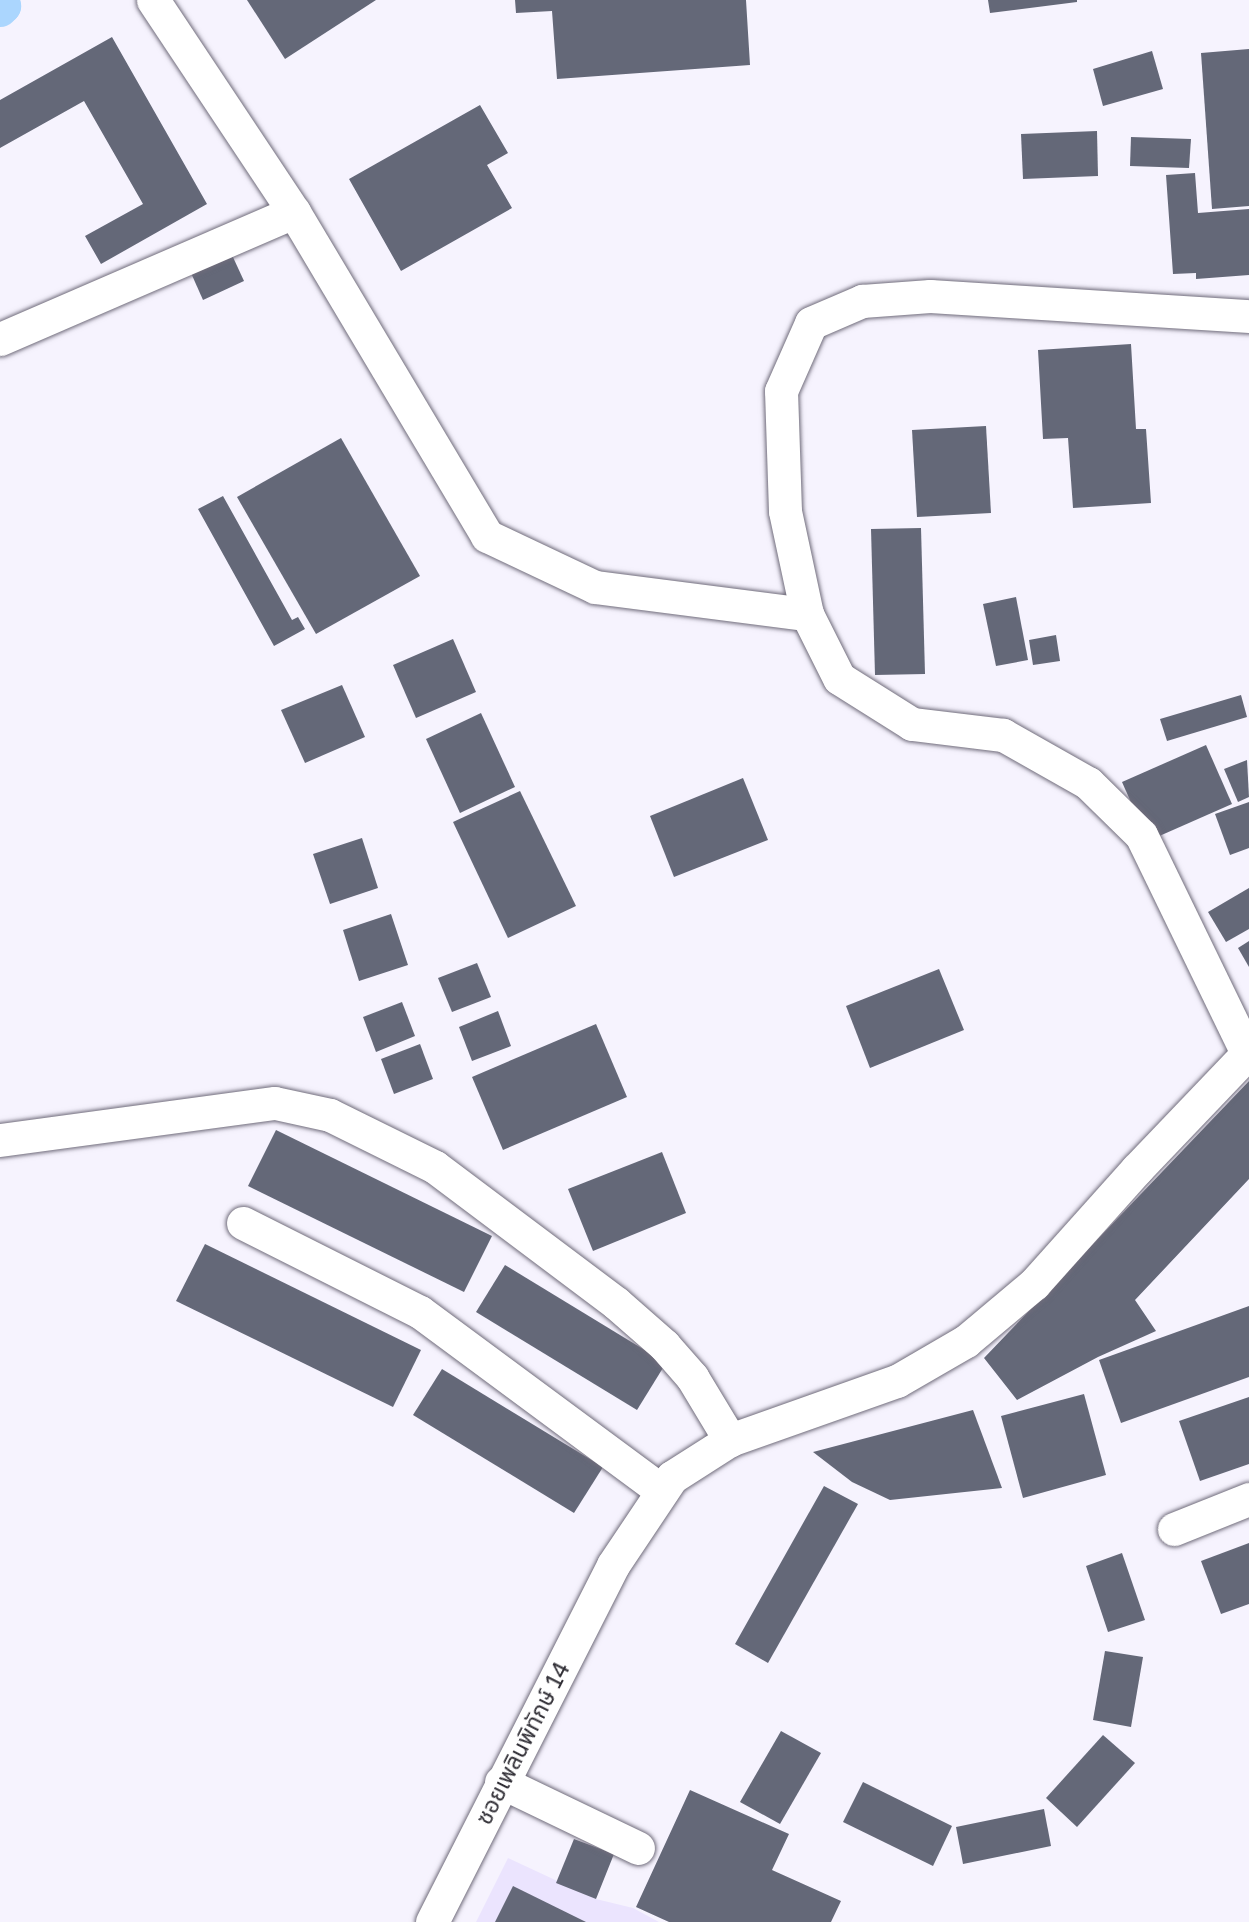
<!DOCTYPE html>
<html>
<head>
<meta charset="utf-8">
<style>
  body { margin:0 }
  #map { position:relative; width:1249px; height:1922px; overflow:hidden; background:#f6f3fe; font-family:"Golos Text","Noto Sans Thai",sans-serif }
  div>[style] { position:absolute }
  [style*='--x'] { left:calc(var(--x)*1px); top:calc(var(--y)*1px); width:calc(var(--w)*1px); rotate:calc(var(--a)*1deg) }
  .built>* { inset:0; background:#ebe4fe }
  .canal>* { height:33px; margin:-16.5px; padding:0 16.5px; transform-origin:16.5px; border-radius:16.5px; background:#abd6fe }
  .building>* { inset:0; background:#646878 }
  .roads { filter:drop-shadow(0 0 2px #706c7b) drop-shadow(0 0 2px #706c7b) }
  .minor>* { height:33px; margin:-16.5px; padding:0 16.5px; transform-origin:16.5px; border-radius:16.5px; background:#fff }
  span { translate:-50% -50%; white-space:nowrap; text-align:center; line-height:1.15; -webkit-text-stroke:7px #fff; paint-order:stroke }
  .street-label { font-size:23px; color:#323037 }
</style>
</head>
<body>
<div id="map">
  <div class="built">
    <div style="clip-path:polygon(508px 1858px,596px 1899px,633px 1908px,659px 1922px,476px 1922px)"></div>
  </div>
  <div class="canal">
    <div style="--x:0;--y:10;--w:6;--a:-45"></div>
    <div style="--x:4;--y:6;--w:6;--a:-99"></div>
  </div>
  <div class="building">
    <div style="clip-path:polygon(247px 0,376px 0,285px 59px)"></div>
    <div style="clip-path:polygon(515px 0,746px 0,750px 65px,557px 79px,552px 11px,516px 13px)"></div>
    <div style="clip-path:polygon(988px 0,1077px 0,1077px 2px,990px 13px)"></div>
    <div style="clip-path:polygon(112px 37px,207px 204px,101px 264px,85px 236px,143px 204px,84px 101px,0 148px,0 100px)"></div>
    <div style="clip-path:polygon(1249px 49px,1249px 206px,1212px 209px,1201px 53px)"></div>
    <div style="clip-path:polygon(1152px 51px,1163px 89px,1103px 106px,1093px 69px)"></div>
    <div style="clip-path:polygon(480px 105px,508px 153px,487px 165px,512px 208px,401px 271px,349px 179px)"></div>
    <div style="clip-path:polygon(1097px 131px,1098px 176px,1023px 179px,1021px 134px)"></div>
    <div style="clip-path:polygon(1131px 137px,1191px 139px,1189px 168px,1130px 166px)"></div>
    <div style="clip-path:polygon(1195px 173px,1198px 213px,1249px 209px,1249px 275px,1196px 279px,1196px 273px,1173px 274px,1166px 175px)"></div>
    <div style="clip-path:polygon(232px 255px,244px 281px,203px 300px,191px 273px)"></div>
    <div style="clip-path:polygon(1131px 344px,1136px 429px,1146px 429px,1151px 503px,1073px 508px,1068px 438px,1043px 439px,1038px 350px)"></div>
    <div style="clip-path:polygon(986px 426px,991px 513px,917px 517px,912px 430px)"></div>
    <div style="clip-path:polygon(341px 438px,420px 576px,316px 634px,237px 497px)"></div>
    <div style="clip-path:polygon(223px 496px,292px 620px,298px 617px,305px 629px,274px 646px,198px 509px)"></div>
    <div style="clip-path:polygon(921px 528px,925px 674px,875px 675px,871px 529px)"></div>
    <div style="clip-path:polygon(1016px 597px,1028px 660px,996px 666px,983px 604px)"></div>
    <div style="clip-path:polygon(1056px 635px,1060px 661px,1033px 665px,1029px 640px)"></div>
    <div style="clip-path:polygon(453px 639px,476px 692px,416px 718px,393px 665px)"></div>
    <div style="clip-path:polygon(342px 685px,365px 737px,305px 763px,281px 710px)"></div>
    <div style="clip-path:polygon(1241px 695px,1247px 717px,1167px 741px,1160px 719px)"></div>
    <div style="clip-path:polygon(481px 713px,515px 787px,460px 813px,426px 739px)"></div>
    <div style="clip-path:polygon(1206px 745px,1232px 804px,1148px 841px,1122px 782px)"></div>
    <div style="clip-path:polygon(1247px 760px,1249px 797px,1238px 802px,1224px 769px)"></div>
    <div style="clip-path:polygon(743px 778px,768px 840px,674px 877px,650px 816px)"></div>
    <div style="clip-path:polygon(520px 791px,576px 906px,508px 938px,453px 822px)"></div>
    <div style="clip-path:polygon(1249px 802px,1249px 848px,1230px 855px,1215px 814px)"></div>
    <div style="clip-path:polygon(362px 838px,378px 888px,330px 904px,313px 854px)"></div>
    <div style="clip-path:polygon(1249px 888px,1249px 929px,1226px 942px,1208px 912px)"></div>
    <div style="clip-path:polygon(391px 914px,408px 965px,359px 981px,343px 930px)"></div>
    <div style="clip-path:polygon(1249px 941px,1249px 967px,1238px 948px)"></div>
    <div style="clip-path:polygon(477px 963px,491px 997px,452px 1012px,438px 978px)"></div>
    <div style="clip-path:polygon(939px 969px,964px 1030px,870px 1068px,846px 1006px)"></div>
    <div style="clip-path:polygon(402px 1002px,415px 1036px,376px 1052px,363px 1017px)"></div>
    <div style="clip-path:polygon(498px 1011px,511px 1046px,472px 1061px,459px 1027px)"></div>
    <div style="clip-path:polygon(596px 1024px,627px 1097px,503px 1150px,472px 1077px)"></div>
    <div style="clip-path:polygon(420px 1044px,433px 1079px,394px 1094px,381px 1059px)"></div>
    <div style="clip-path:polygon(1249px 1081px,1249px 1179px,1135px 1300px,1156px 1331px,1098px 1357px,1017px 1400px,984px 1358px)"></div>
    <div style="clip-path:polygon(276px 1130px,492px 1236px,464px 1292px,248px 1186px)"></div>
    <div style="clip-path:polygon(662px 1152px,686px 1213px,593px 1251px,568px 1189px)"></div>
    <div style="clip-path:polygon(205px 1244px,421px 1350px,393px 1407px,176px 1301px)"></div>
    <div style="clip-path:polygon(505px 1265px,666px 1363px,637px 1410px,476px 1312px)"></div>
    <div style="clip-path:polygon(1249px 1306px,1249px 1377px,1121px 1423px,1099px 1360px)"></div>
    <div style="clip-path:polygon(442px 1369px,603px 1467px,574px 1513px,413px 1415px)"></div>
    <div style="clip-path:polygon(1084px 1394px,1106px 1475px,1023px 1498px,1001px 1416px)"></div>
    <div style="clip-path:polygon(1249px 1397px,1249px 1464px,1200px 1481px,1179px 1421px)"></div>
    <div style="clip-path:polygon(973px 1410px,1002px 1488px,890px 1500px,852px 1482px,813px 1452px)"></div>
    <div style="clip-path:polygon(824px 1486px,858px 1504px,768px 1663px,735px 1644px)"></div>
    <div style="clip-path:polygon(1249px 1543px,1249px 1604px,1221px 1614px,1201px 1561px)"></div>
    <div style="clip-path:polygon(1122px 1553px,1145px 1620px,1108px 1632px,1086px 1566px)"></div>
    <div style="clip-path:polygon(1105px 1651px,1143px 1657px,1131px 1727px,1093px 1720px)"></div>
    <div style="clip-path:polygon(781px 1731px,821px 1753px,780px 1824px,740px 1802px)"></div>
    <div style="clip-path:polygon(1103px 1735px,1135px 1763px,1077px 1827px,1046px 1798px)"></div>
    <div style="clip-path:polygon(863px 1782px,952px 1826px,933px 1866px,843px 1822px)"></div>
    <div style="clip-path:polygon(690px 1790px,789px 1834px,772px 1870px,841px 1901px,831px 1922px,669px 1922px,636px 1907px)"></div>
    <div style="clip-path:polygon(1044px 1809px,1051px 1846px,963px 1864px,956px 1827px)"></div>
    <div style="clip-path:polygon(574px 1839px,614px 1854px,596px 1899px,556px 1883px)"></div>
    <div style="clip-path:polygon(513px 1886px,586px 1922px,495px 1922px)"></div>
  </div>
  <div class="roads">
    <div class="minor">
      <div style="--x:153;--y:0;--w:255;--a:56.4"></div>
      <div style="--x:294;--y:212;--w:377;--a:59.2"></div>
      <div style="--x:487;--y:536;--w:119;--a:25.3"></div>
      <div style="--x:595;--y:587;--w:214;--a:7.3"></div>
      <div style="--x:0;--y:339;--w:320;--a:-23.4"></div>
      <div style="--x:1247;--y:1053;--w:242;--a:-115.9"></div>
      <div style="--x:1141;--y:835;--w:74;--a:-135.5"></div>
      <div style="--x:1088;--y:783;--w:98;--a:-150.5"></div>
      <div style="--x:1003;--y:735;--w:92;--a:-173.1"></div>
      <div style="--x:912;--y:724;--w:86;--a:-147.8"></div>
      <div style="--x:839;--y:678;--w:72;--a:-116.6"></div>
      <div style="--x:807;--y:614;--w:105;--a:-102.1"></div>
      <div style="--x:785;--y:511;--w:120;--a:-91.9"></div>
      <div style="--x:781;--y:391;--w:74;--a:-66.2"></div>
      <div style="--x:811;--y:323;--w:56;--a:-23.3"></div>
      <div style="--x:862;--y:301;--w:68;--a:-4.2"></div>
      <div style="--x:930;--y:296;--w:320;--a:3.6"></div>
      <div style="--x:0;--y:1140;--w:277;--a:-7.7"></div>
      <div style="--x:275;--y:1103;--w:56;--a:12.3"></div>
      <div style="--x:330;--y:1115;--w:117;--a:26.3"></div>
      <div style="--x:435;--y:1167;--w:226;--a:36.9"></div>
      <div style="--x:616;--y:1303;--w:64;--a:41.2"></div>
      <div style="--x:664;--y:1345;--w:43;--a:48.8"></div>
      <div style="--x:692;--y:1377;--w:74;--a:58.9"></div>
      <div style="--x:243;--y:1223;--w:198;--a:26.7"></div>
      <div style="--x:420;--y:1312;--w:301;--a:36.5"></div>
      <div style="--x:1174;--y:1529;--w:81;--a:-21.8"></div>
      <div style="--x:501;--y:1782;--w:152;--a:25.7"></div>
      <div style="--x:432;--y:1922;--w:400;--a:-63.1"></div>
      <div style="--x:613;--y:1565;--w:106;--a:-56.2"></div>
      <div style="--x:672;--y:1477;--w:69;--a:-32.5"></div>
      <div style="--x:730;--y:1440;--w:177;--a:-19.5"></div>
      <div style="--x:897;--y:1381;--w:80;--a:-30.1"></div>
      <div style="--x:966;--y:1341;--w:89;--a:-40"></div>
      <div style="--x:1034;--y:1284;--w:154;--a:-48.2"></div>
      <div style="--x:1137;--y:1169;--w:162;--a:-46.3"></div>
    </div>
  </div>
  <div class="street-label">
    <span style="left:522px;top:1743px;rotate:-63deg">ซอยเพลินพิทักษ์ 14</span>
  </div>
</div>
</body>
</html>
